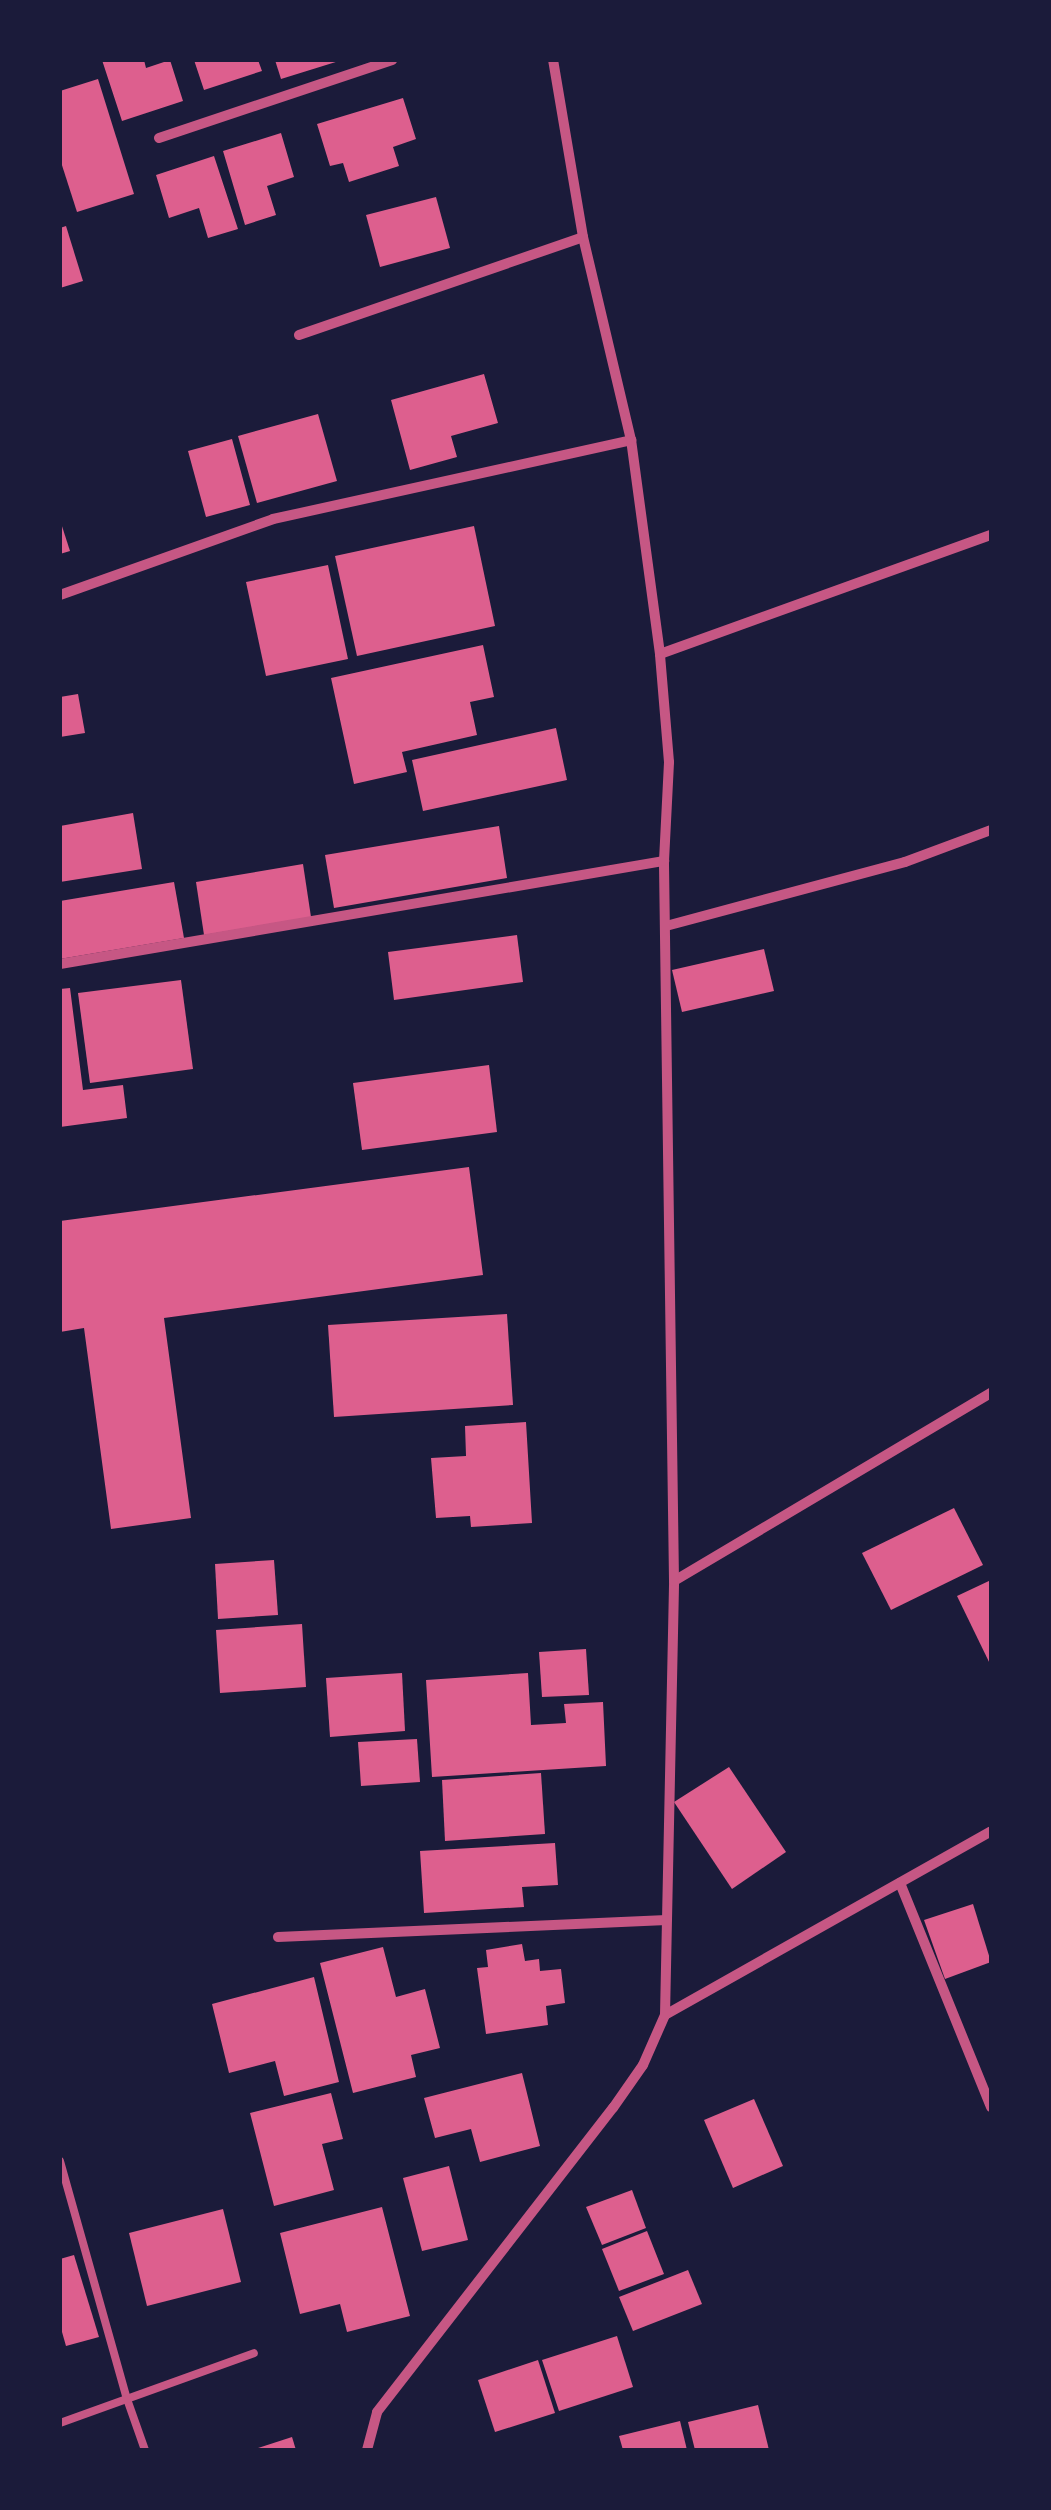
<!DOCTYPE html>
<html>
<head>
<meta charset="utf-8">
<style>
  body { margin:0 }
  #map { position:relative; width:1051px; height:2510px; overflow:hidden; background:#1b1b3a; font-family:Roboto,sans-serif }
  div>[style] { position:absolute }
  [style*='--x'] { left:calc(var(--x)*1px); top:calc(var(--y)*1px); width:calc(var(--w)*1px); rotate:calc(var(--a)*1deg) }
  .building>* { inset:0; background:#dd5f8e }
  .service>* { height:8px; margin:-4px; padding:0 4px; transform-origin:4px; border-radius:4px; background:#c65784 }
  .minor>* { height:10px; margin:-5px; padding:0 5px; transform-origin:5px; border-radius:5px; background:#c65784 }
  span { translate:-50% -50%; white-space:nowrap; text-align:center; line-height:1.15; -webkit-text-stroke:10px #1b1b3a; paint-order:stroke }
  .frame { position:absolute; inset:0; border:62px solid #1b1b3a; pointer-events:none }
</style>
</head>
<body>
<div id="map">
  <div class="building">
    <div style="clip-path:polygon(102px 60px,144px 60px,146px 68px,170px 60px,183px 101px,122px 121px)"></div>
    <div style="clip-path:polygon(194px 60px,258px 60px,262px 71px,204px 90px)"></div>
    <div style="clip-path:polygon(275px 60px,339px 60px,339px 61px,281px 79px)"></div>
    <div style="clip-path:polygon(98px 79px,134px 194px,77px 212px,60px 159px,60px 91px)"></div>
    <div style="clip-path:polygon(403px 98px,416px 139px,393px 147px,399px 166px,349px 182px,343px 163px,330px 166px,317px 124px)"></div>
    <div style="clip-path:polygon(281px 133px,294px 177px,267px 186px,276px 215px,245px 225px,223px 151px)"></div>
    <div style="clip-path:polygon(214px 156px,238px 229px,208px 238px,199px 208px,169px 218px,156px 175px)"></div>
    <div style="clip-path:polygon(436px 197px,450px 248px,380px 267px,366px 215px)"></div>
    <div style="clip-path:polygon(66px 226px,83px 281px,60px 288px,60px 228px)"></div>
    <div style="clip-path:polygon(484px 374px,498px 423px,451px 436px,457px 457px,410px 470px,391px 400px)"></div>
    <div style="clip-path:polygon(318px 414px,337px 481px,257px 503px,238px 436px)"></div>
    <div style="clip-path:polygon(232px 439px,250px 505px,206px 517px,188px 451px)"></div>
    <div style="clip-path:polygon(60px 520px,70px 551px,60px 554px)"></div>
    <div style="clip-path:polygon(474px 526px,495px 626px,357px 656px,335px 556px)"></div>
    <div style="clip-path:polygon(328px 565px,348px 659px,266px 676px,246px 582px)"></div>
    <div style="clip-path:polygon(483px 645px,494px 697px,470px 702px,477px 735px,402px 752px,407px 772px,354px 784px,331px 678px)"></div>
    <div style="clip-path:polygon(78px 694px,85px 733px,60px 737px,60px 697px)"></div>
    <div style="clip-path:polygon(556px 728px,567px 780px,423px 811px,412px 760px)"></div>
    <div style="clip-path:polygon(133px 813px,142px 869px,60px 882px,60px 826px)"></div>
    <div style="clip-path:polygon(499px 826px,507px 878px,334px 908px,325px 855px)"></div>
    <div style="clip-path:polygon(303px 864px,311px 917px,204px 935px,196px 882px)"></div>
    <div style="clip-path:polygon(174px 882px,184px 938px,60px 959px,60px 901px)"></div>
    <div style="clip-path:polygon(517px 935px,523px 982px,394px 1000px,388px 952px)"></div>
    <div style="clip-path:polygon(764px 949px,774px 991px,682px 1012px,672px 970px)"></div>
    <div style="clip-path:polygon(181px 980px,193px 1069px,90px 1083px,78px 993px)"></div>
    <div style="clip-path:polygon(70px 988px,83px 1090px,123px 1085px,127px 1118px,60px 1127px,60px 989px)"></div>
    <div style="clip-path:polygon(489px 1065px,497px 1132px,362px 1150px,353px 1083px)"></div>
    <div style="clip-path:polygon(469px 1167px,483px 1275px,164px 1318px,191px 1518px,111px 1529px,84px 1328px,60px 1332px,60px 1221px)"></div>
    <div style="clip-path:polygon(507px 1314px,513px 1405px,334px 1417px,328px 1325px)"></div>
    <div style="clip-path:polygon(526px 1422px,532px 1523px,471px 1527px,470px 1516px,436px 1518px,431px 1458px,466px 1456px,465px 1426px)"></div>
    <div style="clip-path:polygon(954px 1508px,983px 1565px,891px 1610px,862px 1553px)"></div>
    <div style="clip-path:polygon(274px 1560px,278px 1615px,218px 1619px,215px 1564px)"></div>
    <div style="clip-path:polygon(991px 1580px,991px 1666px,957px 1596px)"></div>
    <div style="clip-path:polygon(302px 1624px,306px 1687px,220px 1693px,216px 1630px)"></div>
    <div style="clip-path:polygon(586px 1649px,589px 1695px,542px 1697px,539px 1652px)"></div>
    <div style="clip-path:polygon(402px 1673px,405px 1731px,330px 1737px,326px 1678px)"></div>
    <div style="clip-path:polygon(528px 1673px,531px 1725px,566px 1723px,564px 1704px,603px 1702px,606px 1766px,432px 1777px,426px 1680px)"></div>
    <div style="clip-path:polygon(417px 1739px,420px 1782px,361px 1786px,358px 1742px)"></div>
    <div style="clip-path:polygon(729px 1767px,786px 1852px,732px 1889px,674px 1802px)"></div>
    <div style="clip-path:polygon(541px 1773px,545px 1834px,445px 1841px,442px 1780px)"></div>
    <div style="clip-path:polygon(555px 1843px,558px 1885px,522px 1887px,524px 1907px,424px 1913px,420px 1851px)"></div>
    <div style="clip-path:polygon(973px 1904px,991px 1962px,945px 1979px,924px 1920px)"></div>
    <div style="clip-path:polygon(522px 1944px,525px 1961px,539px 1959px,540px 1971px,561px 1969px,565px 2003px,546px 2006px,548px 2025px,486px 2034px,477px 1968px,488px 1967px,486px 1950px)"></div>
    <div style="clip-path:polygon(383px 1947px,396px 1997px,425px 1989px,440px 2048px,411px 2055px,416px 2077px,353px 2093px,320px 1963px)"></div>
    <div style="clip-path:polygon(314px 1977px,339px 2082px,284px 2096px,275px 2061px,229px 2073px,212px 2004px)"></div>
    <div style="clip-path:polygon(522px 2073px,540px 2146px,480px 2162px,471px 2129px,435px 2138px,424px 2098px)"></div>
    <div style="clip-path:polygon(331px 2093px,343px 2139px,322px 2144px,334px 2190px,274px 2206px,250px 2113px)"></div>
    <div style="clip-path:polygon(754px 2099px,783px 2166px,733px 2188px,704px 2120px)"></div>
    <div style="clip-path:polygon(449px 2166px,468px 2240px,422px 2251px,403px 2178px)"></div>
    <div style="clip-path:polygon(632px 2190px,646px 2228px,602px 2245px,586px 2207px)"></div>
    <div style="clip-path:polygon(382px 2207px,410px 2316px,347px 2332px,340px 2304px,300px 2314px,280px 2233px)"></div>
    <div style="clip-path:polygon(223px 2209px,241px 2282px,147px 2306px,129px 2233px)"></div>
    <div style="clip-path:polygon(647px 2231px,664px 2274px,619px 2291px,602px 2249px)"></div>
    <div style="clip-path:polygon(74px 2255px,99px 2337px,66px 2346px,60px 2325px,60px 2259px)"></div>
    <div style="clip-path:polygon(688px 2270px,702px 2304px,633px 2331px,619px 2297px)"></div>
    <div style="clip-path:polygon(617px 2336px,633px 2387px,559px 2411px,542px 2360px)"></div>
    <div style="clip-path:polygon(538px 2360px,555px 2413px,495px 2432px,478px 2380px)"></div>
    <div style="clip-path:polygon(758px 2405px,769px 2450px,695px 2450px,688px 2422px)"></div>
    <div style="clip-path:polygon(680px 2421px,687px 2450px,623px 2450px,619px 2436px)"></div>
    <div style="clip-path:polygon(292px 2437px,296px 2450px,255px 2450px,255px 2449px)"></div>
  </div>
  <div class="service">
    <div style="--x:60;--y:2161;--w:247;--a:74.3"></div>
    <div style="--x:127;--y:2399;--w:54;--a:70.6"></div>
    <div style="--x:60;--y:2423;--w:206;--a:-19.8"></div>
  </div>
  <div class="minor">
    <div style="--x:159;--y:138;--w:246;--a:-18.5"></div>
    <div style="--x:299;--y:335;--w:300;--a:-19"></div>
    <div style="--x:60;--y:595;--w:226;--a:-19.6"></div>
    <div style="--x:273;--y:519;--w:367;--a:-12.4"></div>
    <div style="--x:660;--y:654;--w:352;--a:-19.8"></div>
    <div style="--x:666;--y:926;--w:247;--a:-15"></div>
    <div style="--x:905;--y:862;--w:92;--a:-20.4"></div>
    <div style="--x:60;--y:964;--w:613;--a:-9.68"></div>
    <div style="--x:674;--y:1581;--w:369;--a:-30.7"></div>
    <div style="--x:900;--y:1883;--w:242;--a:67.9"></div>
    <div style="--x:278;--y:1937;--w:389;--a:-2.5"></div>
    <div style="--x:665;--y:2015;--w:374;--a:-29.4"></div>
    <div style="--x:367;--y:2450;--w:39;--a:-75"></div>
    <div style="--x:377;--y:2412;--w:385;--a:-52.2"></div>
    <div style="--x:613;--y:2108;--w:52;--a:-55.1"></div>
    <div style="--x:643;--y:2065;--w:55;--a:-66.3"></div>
    <div style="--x:665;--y:2015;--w:434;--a:-88.8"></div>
    <div style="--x:674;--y:1581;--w:720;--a:-90.8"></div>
    <div style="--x:664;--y:861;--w:99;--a:-87.1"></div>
    <div style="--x:669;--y:762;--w:108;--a:-94.8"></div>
    <div style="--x:660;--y:654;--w:216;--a:-97.7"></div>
    <div style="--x:631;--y:440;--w:209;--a:-103.3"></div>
    <div style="--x:583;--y:237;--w:180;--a:-99.6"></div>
  </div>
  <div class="frame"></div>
</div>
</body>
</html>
